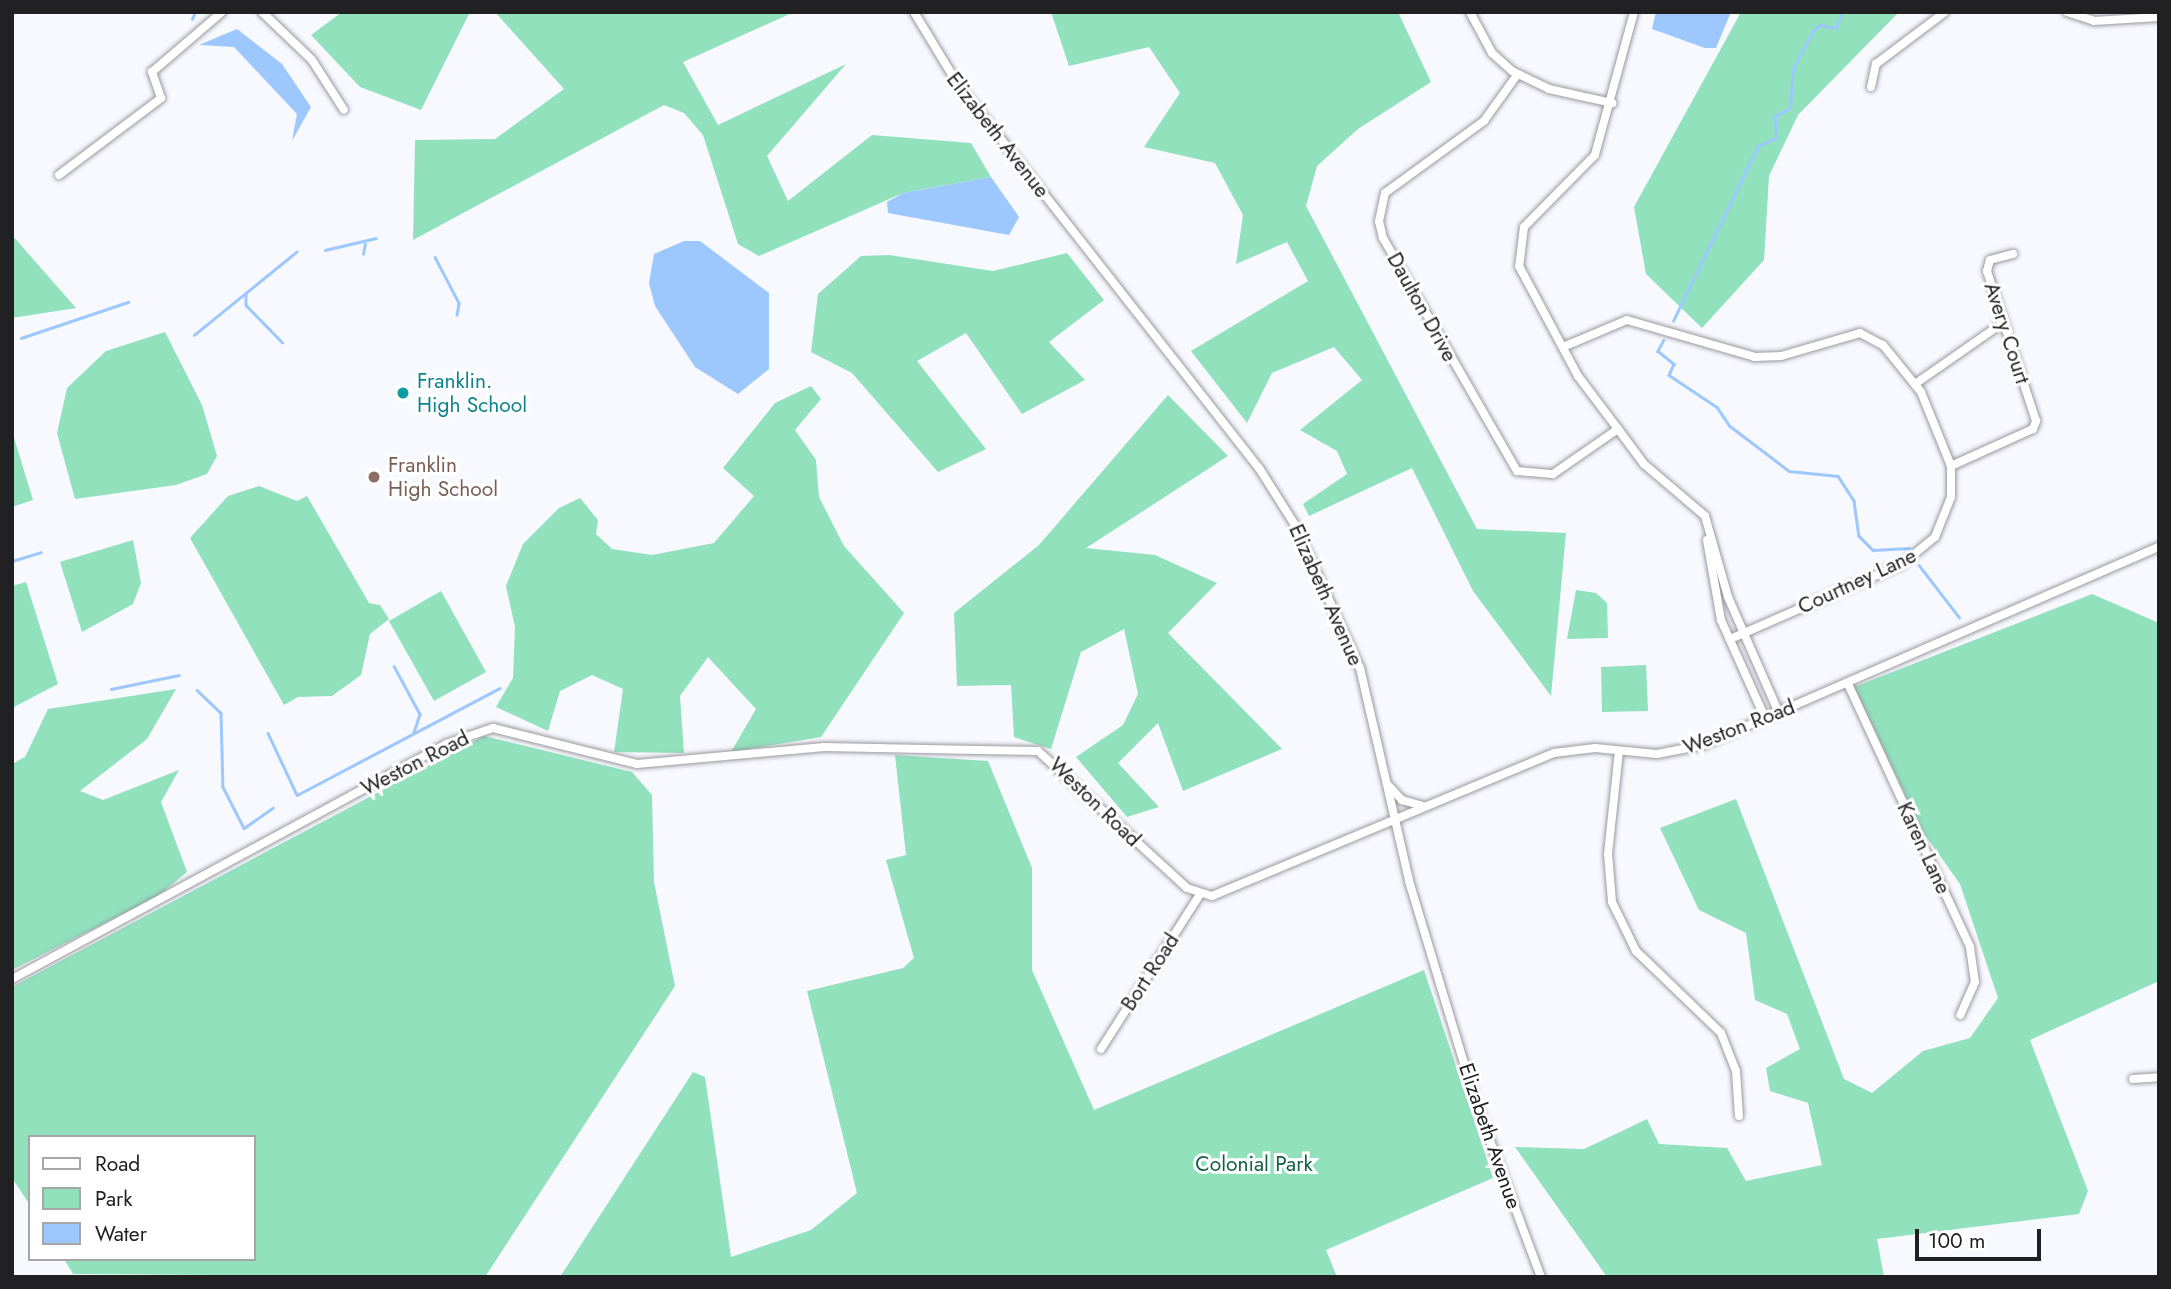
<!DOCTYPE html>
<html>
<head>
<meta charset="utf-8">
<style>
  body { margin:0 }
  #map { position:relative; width:2171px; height:1289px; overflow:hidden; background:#f8f8ff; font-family:Jost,sans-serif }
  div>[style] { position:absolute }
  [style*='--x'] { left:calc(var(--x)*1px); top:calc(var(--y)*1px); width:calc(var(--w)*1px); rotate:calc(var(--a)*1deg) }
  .green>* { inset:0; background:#91e1bd }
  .water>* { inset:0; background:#9cc8fd }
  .stream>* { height:2.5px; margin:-1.25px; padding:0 1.25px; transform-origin:1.25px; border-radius:1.25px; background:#9cc8fd }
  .roads { filter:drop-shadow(0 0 2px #99999f) drop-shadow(0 0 2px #99999f) }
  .minor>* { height:8px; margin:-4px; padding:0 4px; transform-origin:4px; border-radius:4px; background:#fff }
  .dots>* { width:19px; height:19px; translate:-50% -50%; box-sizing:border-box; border:4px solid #fff; border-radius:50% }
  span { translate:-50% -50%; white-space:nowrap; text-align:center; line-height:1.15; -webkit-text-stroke:6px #fff; paint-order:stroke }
  .street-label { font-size:21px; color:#212123 }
  .culture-label { font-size:21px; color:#0d838f }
  .left { translate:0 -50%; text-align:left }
  .education-label { font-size:21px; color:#785e54 }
  .park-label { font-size:21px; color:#125f44 }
  .frame { position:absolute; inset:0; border:14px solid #212123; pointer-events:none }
  .legend { position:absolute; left:28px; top:1135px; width:228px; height:126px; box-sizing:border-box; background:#fff; border:2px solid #a6a6a7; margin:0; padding:9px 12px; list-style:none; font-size:21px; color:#212123 }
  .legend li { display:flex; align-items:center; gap:14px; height:35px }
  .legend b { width:35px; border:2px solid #a6a6a7 }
  .scale { position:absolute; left:1915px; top:1229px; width:126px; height:32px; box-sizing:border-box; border:4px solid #212123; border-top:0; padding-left:9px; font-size:21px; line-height:24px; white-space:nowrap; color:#212123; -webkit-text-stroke:5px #fff; paint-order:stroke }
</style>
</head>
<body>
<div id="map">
  <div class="green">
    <div style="clip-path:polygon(342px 12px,470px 12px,421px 110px,360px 87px,311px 35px)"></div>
    <div style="clip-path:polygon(495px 12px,794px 12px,683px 62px,718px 125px,846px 64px,767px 156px,788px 201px,872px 135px,971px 143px,991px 177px,903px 193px,759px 256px,738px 244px,703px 135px,684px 113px,664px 105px,413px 240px,415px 140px,495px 139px,564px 89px)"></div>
    <div style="clip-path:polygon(1051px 12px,1398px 12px,1431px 82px,1358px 129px,1317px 166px,1306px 206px,1477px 529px,1566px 533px,1551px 696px,1473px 591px,1412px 468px,1309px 516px,1303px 504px,1347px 474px,1337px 451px,1300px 430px,1362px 380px,1334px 347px,1272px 373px,1247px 423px,1191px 351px,1308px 281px,1287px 242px,1236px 264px,1243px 215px,1215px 163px,1144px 147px,1180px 93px,1149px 47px,1069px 66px)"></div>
    <div style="clip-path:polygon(1741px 12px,1899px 12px,1798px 115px,1769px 176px,1764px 260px,1702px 328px,1646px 274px,1634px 207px)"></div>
    <div style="clip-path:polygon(12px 235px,76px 308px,12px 318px)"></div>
    <div style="clip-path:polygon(1067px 253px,1104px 300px,1049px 342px,1085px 380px,1022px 414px,966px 333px,917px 361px,986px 449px,938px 472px,852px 373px,811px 352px,818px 294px,861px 256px,889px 255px,993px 271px)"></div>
    <div style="clip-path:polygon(165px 332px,202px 405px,217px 456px,207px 474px,176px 485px,75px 499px,57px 433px,67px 388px,106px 351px)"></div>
    <div style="clip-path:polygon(811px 386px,821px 399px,795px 430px,816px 460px,819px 497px,844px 546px,904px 613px,821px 737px,731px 752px,756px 709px,708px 657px,680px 696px,684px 753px,614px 752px,623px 689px,592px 675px,560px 691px,548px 731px,496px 707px,513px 678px,515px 627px,506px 586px,523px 544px,559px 508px,580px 498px,598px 520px,596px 534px,612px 549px,652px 555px,714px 543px,754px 496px,723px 468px,775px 403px)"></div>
    <div style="clip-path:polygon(1168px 395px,1228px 456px,1086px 548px,1155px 555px,1217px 583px,1168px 633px,1282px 749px,1183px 791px,1158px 723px,1118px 763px,1159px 807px,1127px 817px,1076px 757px,1123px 725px,1138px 694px,1124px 629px,1081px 652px,1051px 749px,1014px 737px,1011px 685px,957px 686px,954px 613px,1039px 545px)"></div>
    <div style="clip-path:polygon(12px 431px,33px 500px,12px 507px)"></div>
    <div style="clip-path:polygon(259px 486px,297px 501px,307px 496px,369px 603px,380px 605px,389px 619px,370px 634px,361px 675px,332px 696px,298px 697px,284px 705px,190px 538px,228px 496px)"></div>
    <div style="clip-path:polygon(133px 540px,141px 583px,133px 604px,82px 632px,60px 562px)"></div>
    <div style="clip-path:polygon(26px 582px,58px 684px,12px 708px,12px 586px)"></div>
    <div style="clip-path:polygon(1576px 590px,1596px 593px,1607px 603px,1608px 638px,1567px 639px)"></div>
    <div style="clip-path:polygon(441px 591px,486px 672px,434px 701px,389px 621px)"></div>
    <div style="clip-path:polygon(2092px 594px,2159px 623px,2159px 981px,2030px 1040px,2088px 1191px,2079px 1214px,1877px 1239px,1884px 1277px,1607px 1277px,1515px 1147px,1584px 1149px,1647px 1119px,1659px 1144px,1727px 1148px,1746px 1181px,1822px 1165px,1808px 1103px,1770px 1091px,1766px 1068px,1800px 1049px,1787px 1014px,1755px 1000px,1746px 933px,1699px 910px,1660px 828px,1736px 799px,1844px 1079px,1872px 1093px,1923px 1051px,1970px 1038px,1998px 998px,1960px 884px,1923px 832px,1854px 687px)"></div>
    <div style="clip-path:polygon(1646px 665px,1648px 711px,1602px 712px,1601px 667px)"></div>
    <div style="clip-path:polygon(176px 689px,147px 739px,80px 791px,103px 800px,179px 770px,161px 802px,187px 872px,158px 896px,12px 970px,12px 764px,25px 757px,48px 709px)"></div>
    <div style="clip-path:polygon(484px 736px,632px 772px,652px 795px,654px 882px,675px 986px,485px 1277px,73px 1274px,64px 1259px,254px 1259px,254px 1137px,30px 1137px,30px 1205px,12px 1178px,12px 987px)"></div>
    <div style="clip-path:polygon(895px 755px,988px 761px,1032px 868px,1032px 970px,1094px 1110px,1424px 970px,1493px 1178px,1326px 1250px,1337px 1277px,560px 1277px,693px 1072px,705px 1077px,731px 1257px,811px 1230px,857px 1193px,807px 991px,903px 968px,914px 958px,886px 860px,906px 855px)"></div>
  </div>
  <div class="water">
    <div style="clip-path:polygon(1656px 12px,1731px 12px,1716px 48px,1705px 48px,1652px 29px)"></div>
    <div style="clip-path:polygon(237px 29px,282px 64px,311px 107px,292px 141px,297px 114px,234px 47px,199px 45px)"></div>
    <div style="clip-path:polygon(991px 177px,1019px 217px,1009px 235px,888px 213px,887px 202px,903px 193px)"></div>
    <div style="clip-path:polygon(684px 241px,700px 241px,769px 293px,769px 369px,738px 394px,695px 367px,655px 306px,649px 283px,654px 254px)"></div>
  </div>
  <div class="stream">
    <div style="--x:192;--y:19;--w:8;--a:-67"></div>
    <div style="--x:325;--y:250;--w:52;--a:-13.2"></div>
    <div style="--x:363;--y:254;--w:10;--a:-79"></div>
    <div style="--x:435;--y:257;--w:52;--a:62.4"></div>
    <div style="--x:459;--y:303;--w:12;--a:99"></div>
    <div style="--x:246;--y:294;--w:11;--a:90"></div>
    <div style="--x:246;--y:305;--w:52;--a:45.8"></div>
    <div style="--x:1673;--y:321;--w:195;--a:-64.1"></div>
    <div style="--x:1758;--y:146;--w:20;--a:-24"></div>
    <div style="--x:1776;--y:138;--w:22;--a:-93"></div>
    <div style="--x:1775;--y:116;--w:17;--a:-28"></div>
    <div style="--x:1790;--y:108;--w:39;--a:-86"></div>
    <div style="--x:1793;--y:69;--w:42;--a:-62.8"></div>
    <div style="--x:1812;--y:32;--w:10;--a:-45"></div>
    <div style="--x:1819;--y:25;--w:17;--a:10"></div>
    <div style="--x:1836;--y:28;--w:17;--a:-69"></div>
    <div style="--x:194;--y:335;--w:132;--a:-39.1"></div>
    <div style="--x:21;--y:338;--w:113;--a:-18.6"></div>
    <div style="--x:1664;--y:340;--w:13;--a:119"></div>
    <div style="--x:1658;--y:351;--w:21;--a:39"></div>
    <div style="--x:1674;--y:364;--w:12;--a:114"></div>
    <div style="--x:1669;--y:375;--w:58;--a:33.7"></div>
    <div style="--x:1717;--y:407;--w:23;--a:56"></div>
    <div style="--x:1730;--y:426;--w:74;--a:37.3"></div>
    <div style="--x:1789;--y:471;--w:49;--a:5.8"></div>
    <div style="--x:1838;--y:476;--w:30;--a:57"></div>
    <div style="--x:1854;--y:501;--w:35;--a:82"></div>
    <div style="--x:1859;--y:536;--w:20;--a:45"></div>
    <div style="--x:1873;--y:550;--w:36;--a:-3"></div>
    <div style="--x:12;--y:561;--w:30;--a:-17"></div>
    <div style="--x:1919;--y:565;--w:66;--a:52.4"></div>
    <div style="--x:394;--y:666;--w:55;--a:61.6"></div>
    <div style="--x:420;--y:714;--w:19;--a:108"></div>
    <div style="--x:111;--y:689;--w:69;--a:-11.6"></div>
    <div style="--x:197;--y:690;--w:33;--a:44"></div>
    <div style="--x:221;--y:713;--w:74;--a:88.5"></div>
    <div style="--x:223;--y:787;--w:46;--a:62.9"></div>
    <div style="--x:244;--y:828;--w:35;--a:-35"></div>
    <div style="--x:268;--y:733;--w:68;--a:64.9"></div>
    <div style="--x:297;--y:795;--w:229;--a:-27.8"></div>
  </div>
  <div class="roads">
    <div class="minor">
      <div style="--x:262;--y:12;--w:69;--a:43.8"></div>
      <div style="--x:312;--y:60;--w:59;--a:57.4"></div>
      <div style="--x:914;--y:12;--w:83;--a:58.8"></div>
      <div style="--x:957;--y:83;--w:489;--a:51.9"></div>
      <div style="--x:1259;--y:468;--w:67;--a:57.7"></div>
      <div style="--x:1295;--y:525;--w:157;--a:65.6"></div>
      <div style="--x:1360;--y:668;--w:219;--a:77"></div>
      <div style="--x:1409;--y:881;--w:235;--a:73.2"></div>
      <div style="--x:1477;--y:1106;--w:183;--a:69.5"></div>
      <div style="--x:1470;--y:12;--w:47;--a:61.8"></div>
      <div style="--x:1492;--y:53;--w:27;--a:42"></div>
      <div style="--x:1512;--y:71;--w:41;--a:25.9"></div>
      <div style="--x:1549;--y:89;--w:65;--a:12.5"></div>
      <div style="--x:1634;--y:12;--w:148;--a:105.3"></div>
      <div style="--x:1595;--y:155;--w:101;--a:134.6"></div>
      <div style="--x:1524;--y:227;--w:39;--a:97"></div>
      <div style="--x:1519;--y:266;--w:125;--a:61.8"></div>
      <div style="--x:1578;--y:376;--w:66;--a:53"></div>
      <div style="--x:1618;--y:429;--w:44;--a:53.4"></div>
      <div style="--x:1644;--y:464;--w:80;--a:40.4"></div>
      <div style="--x:1705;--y:516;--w:84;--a:74.1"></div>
      <div style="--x:1728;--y:597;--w:127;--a:66.3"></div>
      <div style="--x:2067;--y:12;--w:28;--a:18"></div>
      <div style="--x:2094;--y:21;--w:65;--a:-3.5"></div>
      <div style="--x:1517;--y:75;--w:57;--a:125.7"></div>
      <div style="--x:1484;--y:121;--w:122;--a:144"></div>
      <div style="--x:1385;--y:193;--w:29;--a:102"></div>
      <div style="--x:1379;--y:221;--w:17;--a:77"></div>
      <div style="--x:1383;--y:238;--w:269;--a:60.1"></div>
      <div style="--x:1517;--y:471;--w:36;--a:5"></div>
      <div style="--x:1553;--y:474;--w:79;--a:-34.7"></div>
      <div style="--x:1871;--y:87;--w:24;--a:-78"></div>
      <div style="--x:1876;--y:64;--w:86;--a:-37"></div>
      <div style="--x:59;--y:175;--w:128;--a:-37"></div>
      <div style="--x:161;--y:98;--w:28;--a:-109"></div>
      <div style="--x:152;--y:72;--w:92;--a:-40.6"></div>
      <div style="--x:1563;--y:347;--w:69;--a:-22.9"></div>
      <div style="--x:1627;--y:320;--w:133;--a:16.1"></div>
      <div style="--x:1755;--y:357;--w:26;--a:-2"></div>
      <div style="--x:1781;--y:356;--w:82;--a:-16.2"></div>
      <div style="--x:1860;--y:333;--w:26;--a:28"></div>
      <div style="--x:1883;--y:345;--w:60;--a:51"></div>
      <div style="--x:1921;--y:392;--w:80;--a:67.9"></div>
      <div style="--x:1951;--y:466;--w:31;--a:90"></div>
      <div style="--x:1951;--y:497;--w:43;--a:111.8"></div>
      <div style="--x:1935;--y:537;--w:43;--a:140.7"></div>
      <div style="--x:1902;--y:564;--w:188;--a:156.4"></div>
      <div style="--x:1915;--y:384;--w:105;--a:-34.9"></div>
      <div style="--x:1951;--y:466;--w:90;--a:-24.3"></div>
      <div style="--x:2033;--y:429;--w:9;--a:-69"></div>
      <div style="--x:2036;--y:421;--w:158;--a:-108.1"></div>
      <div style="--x:1987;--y:271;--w:11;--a:-75"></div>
      <div style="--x:1990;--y:260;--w:24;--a:-15"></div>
      <div style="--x:1707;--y:540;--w:81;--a:80.1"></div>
      <div style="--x:1721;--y:620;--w:107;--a:65.8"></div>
      <div style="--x:1848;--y:684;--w:290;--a:65.1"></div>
      <div style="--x:1970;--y:947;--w:35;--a:82"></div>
      <div style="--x:1975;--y:982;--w:36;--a:114"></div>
      <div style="--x:1619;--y:751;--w:104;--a:96.1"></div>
      <div style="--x:1608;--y:854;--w:48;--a:85.2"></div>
      <div style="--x:1612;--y:902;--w:55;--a:63.9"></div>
      <div style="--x:1636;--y:951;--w:118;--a:44"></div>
      <div style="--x:1721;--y:1033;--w:41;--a:68.5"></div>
      <div style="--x:1736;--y:1071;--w:45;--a:86.2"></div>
      <div style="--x:1388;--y:785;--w:21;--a:47"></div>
      <div style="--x:1402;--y:800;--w:22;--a:16"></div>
      <div style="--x:12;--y:979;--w:494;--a:-28.4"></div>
      <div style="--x:446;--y:744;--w:50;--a:-18.8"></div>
      <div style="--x:493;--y:728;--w:148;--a:14"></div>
      <div style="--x:637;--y:764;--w:188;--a:-5.2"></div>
      <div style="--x:824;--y:747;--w:214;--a:1.1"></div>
      <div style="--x:1038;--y:751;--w:202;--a:42.6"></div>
      <div style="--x:1187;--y:888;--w:26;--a:18"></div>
      <div style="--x:1212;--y:896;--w:371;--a:-22.7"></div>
      <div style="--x:1554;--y:753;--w:41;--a:-7"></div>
      <div style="--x:1595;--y:748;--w:62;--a:5.5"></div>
      <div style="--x:1657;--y:754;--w:47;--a:-11.1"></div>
      <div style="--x:1703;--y:745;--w:497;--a:-23.5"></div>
      <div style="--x:1101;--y:1049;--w:182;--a:-57.4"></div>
      <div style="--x:2133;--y:1079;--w:26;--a:-4"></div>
    </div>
  </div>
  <div class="dots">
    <div style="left:403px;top:393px;background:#0f9aa8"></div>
    <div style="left:374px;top:477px;background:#8d6e63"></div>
  </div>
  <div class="street-label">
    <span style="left:998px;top:135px;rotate:52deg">Elizabeth Avenue</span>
    <span style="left:1422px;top:307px;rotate:61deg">Daulton Drive</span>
    <span style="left:2007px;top:333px;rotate:72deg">Avery Court</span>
    <span style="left:1857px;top:581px;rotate:-25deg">Courtney Lane</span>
    <span style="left:1326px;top:595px;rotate:66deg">Elizabeth Avenue</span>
    <span style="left:1739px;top:727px;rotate:-21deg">Weston Road</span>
    <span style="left:415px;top:763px;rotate:-27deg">Weston Road</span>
    <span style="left:1095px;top:802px;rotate:44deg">Weston Road</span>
    <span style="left:1924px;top:848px;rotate:65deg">Karen Lane</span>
    <span style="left:1150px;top:972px;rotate:-57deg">Bort Road</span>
    <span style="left:1490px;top:1136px;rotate:71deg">Elizabeth Avenue</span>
  </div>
  <div class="culture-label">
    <span class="left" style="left:417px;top:393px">Franklin.<br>High School</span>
  </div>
  <div class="education-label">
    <span class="left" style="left:388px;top:477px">Franklin<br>High School</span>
  </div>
  <div class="park-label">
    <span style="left:1254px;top:1164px">Colonial Park</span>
  </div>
  <div class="frame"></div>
  <ul class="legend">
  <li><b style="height:9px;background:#fff"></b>Road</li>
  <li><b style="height:19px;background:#91e1bd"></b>Park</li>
  <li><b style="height:19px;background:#9cc8fd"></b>Water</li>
  </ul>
  <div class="scale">100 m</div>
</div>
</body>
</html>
